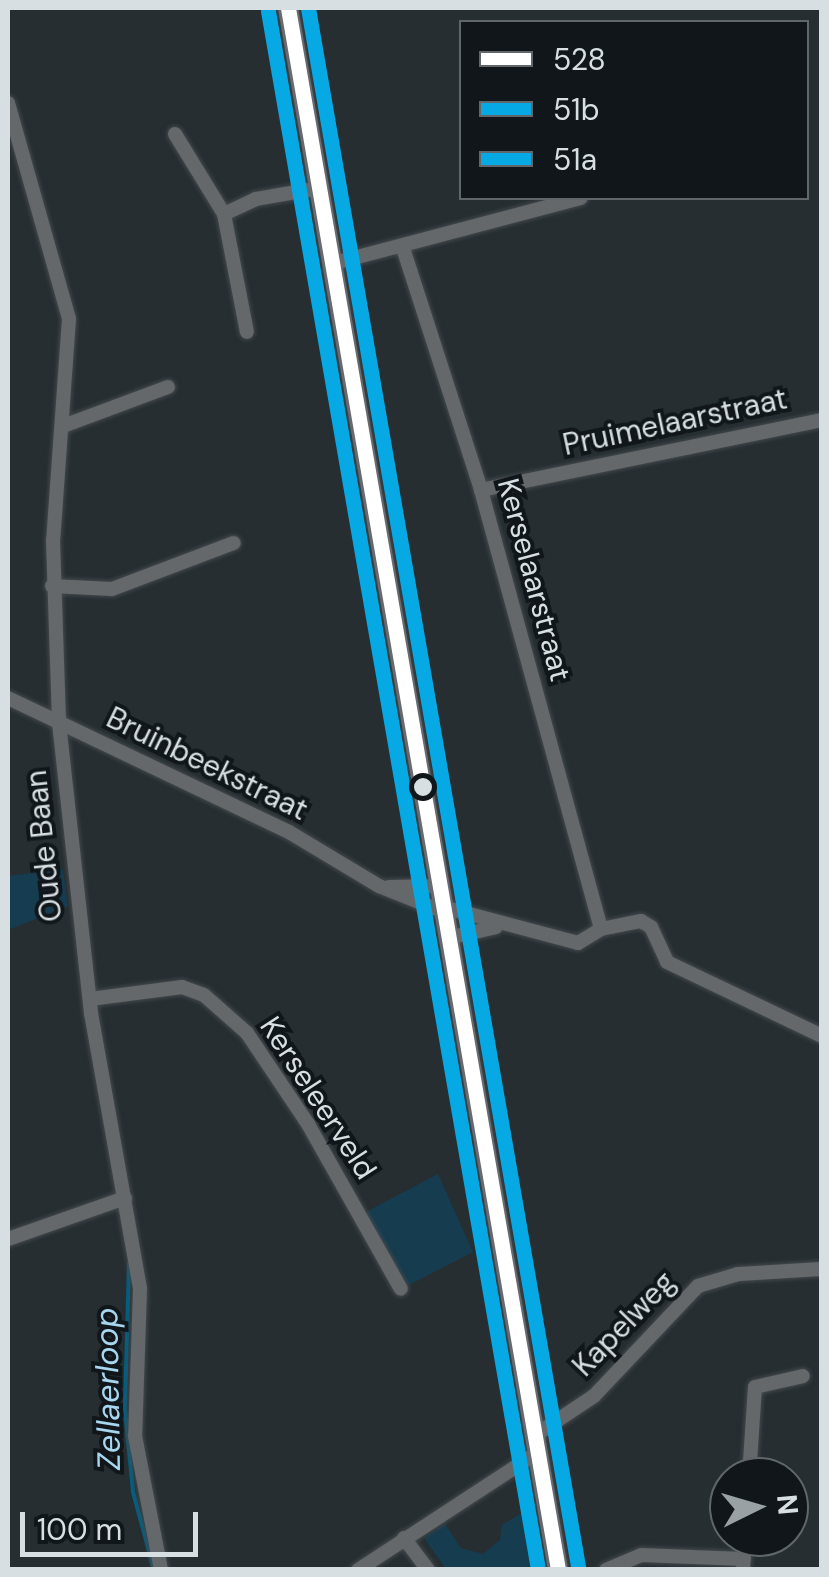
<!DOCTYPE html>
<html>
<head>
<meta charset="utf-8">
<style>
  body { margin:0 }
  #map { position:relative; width:829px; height:1577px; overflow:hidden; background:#262e32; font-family:"DM Sans",sans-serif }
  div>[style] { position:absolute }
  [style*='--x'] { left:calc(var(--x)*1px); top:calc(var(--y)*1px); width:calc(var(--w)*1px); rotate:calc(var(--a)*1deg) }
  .green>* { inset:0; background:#163c4f }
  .stream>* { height:4px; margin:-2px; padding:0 2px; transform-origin:2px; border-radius:2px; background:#035f81 }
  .roads { filter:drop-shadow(0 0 2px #43494d) drop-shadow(0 0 2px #43494d) }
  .street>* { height:14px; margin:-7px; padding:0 7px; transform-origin:7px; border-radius:7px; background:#65686a }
  .secondary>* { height:20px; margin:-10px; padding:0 10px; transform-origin:10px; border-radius:10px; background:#676a6e }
  .bus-1>* { height:15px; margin:-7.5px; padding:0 7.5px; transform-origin:7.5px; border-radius:7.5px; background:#fff }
  .bus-2>* { height:15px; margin:-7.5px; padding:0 7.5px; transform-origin:7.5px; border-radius:7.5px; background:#06a9e3 }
  .bus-3>* { height:15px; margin:-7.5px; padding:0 7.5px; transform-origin:7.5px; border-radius:7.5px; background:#06a9e3 }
  .dots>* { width:28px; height:28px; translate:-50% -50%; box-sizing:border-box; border:5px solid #101619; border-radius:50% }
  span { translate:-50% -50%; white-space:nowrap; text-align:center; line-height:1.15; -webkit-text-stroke:8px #101619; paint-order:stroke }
  .street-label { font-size:30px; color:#d7dfe3 }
  .water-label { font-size:32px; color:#a7d6ef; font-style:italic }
  .frame { position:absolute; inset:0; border:10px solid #d7dfe3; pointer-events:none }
  .legend { position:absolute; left:459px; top:20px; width:350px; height:180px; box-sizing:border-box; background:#101619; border:2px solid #60666a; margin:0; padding:12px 18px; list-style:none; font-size:30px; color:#d7dfe3 }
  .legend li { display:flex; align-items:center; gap:20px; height:50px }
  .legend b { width:50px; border:2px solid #60666a }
  .north { position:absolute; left:709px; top:1457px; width:100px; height:100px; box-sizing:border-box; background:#101619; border:2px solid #60666a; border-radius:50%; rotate:85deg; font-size:28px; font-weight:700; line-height:40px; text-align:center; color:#d7dfe3 }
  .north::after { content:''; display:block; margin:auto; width:35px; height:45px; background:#99a1a5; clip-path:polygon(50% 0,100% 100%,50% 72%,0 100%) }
  .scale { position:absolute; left:20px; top:1512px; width:178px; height:45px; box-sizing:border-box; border:5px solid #d7dfe3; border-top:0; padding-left:12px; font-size:30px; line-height:35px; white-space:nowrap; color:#d7dfe3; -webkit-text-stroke:8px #101619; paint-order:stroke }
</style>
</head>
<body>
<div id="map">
  <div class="green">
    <div style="clip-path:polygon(63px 869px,68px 906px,8px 930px,8px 876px)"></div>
    <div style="clip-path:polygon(438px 1174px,473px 1252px,401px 1289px,360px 1215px)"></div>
    <div style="clip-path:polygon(530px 1508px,545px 1569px,446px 1569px,424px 1538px,445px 1524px,461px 1548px,483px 1554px,500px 1540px,502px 1525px)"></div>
  </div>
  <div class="stream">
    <div style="--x:129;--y:1263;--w:147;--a:91.6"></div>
    <div style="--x:125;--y:1410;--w:82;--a:84.4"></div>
    <div style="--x:133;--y:1492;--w:81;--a:74.9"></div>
  </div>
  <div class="roads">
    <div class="street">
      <div style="--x:8;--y:103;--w:224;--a:74.2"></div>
      <div style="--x:69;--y:319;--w:222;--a:94.1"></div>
      <div style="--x:53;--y:540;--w:183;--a:88.1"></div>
      <div style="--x:59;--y:723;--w:292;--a:83.7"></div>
      <div style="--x:91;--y:1013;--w:280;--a:79.9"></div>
      <div style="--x:140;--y:1289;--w:147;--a:91.9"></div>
      <div style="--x:135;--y:1436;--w:136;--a:79"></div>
      <div style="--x:175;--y:134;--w:94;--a:58.5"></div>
      <div style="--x:224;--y:214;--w:120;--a:79"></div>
      <div style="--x:224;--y:214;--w:35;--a:-25"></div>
      <div style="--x:256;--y:199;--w:64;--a:-9.9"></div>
      <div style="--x:403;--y:248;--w:254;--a:72.1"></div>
      <div style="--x:481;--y:490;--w:455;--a:74.7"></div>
      <div style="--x:331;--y:264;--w:258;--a:-14.8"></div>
      <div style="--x:63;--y:426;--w:112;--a:-20.4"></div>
      <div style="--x:481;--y:490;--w:348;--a:-11.6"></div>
      <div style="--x:52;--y:586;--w:60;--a:2.9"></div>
      <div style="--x:112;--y:589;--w:130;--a:-20.7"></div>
      <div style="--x:8;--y:698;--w:311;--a:25.5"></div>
      <div style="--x:289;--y:832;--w:105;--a:31"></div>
      <div style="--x:379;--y:886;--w:70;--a:21.8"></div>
      <div style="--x:389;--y:887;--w:50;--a:-1.1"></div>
      <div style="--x:443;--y:907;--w:140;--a:14.9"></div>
      <div style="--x:578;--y:943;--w:27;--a:-31"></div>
      <div style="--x:601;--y:929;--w:41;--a:-11.3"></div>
      <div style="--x:641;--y:921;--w:12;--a:31"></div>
      <div style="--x:651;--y:927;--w:38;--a:65"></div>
      <div style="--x:667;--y:962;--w:172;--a:25.5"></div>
      <div style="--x:448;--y:938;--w:49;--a:-12.9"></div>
      <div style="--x:90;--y:999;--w:93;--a:-7.4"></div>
      <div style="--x:182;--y:987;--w:23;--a:20"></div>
      <div style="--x:204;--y:995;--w:57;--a:41.5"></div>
      <div style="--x:247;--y:1033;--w:110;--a:56.2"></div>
      <div style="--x:308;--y:1124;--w:189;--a:60.6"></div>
      <div style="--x:8;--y:1239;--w:124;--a:-19.3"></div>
      <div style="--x:534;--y:1436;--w:72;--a:-33.7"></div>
      <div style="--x:594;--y:1396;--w:151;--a:-46.6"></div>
      <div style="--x:698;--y:1286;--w:42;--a:-16.7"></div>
      <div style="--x:738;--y:1274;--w:84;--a:-3.4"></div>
      <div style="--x:749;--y:1477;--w:90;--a:-86.2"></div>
      <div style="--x:755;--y:1387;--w:49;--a:-12.9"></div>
      <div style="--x:404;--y:1538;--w:40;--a:53"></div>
      <div style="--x:358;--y:1570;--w:214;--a:-33.2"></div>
      <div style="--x:606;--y:1570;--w:38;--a:-23"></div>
      <div style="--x:641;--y:1555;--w:103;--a:2.2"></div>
      <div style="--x:743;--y:1570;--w:33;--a:-87"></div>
    </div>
    <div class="secondary">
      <div style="--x:288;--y:8;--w:1585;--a:80.19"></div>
    </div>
  </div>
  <div class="bus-1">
    <div style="--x:288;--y:8;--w:1585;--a:80.19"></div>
  </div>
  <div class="bus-2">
    <div style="--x:268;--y:11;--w:1582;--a:80.17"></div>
  </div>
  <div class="bus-3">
    <div style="--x:308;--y:8;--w:1582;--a:80.17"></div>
  </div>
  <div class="dots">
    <div style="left:423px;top:787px;background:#d7dfe3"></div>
  </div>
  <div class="street-label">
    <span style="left:675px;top:422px;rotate:-12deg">Pruimelaarstraat</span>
    <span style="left:534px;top:580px;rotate:75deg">Kerselaarstraat</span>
    <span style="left:207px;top:764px;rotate:26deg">Bruinbeekstraat</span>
    <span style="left:44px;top:846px;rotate:-96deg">Oude Baan</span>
    <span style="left:318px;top:1098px;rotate:57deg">Kerseleerveld</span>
    <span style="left:624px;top:1324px;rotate:-46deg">Kapelweg</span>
  </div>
  <div class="water-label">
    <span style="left:108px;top:1389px;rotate:-91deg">Zellaerloop</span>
  </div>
  <div class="frame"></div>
  <ul class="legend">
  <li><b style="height:12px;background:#fff"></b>528</li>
  <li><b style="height:12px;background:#06a9e3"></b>51b</li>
  <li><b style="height:12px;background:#06a9e3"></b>51a</li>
  </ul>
  <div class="north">N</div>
  <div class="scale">100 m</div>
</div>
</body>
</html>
